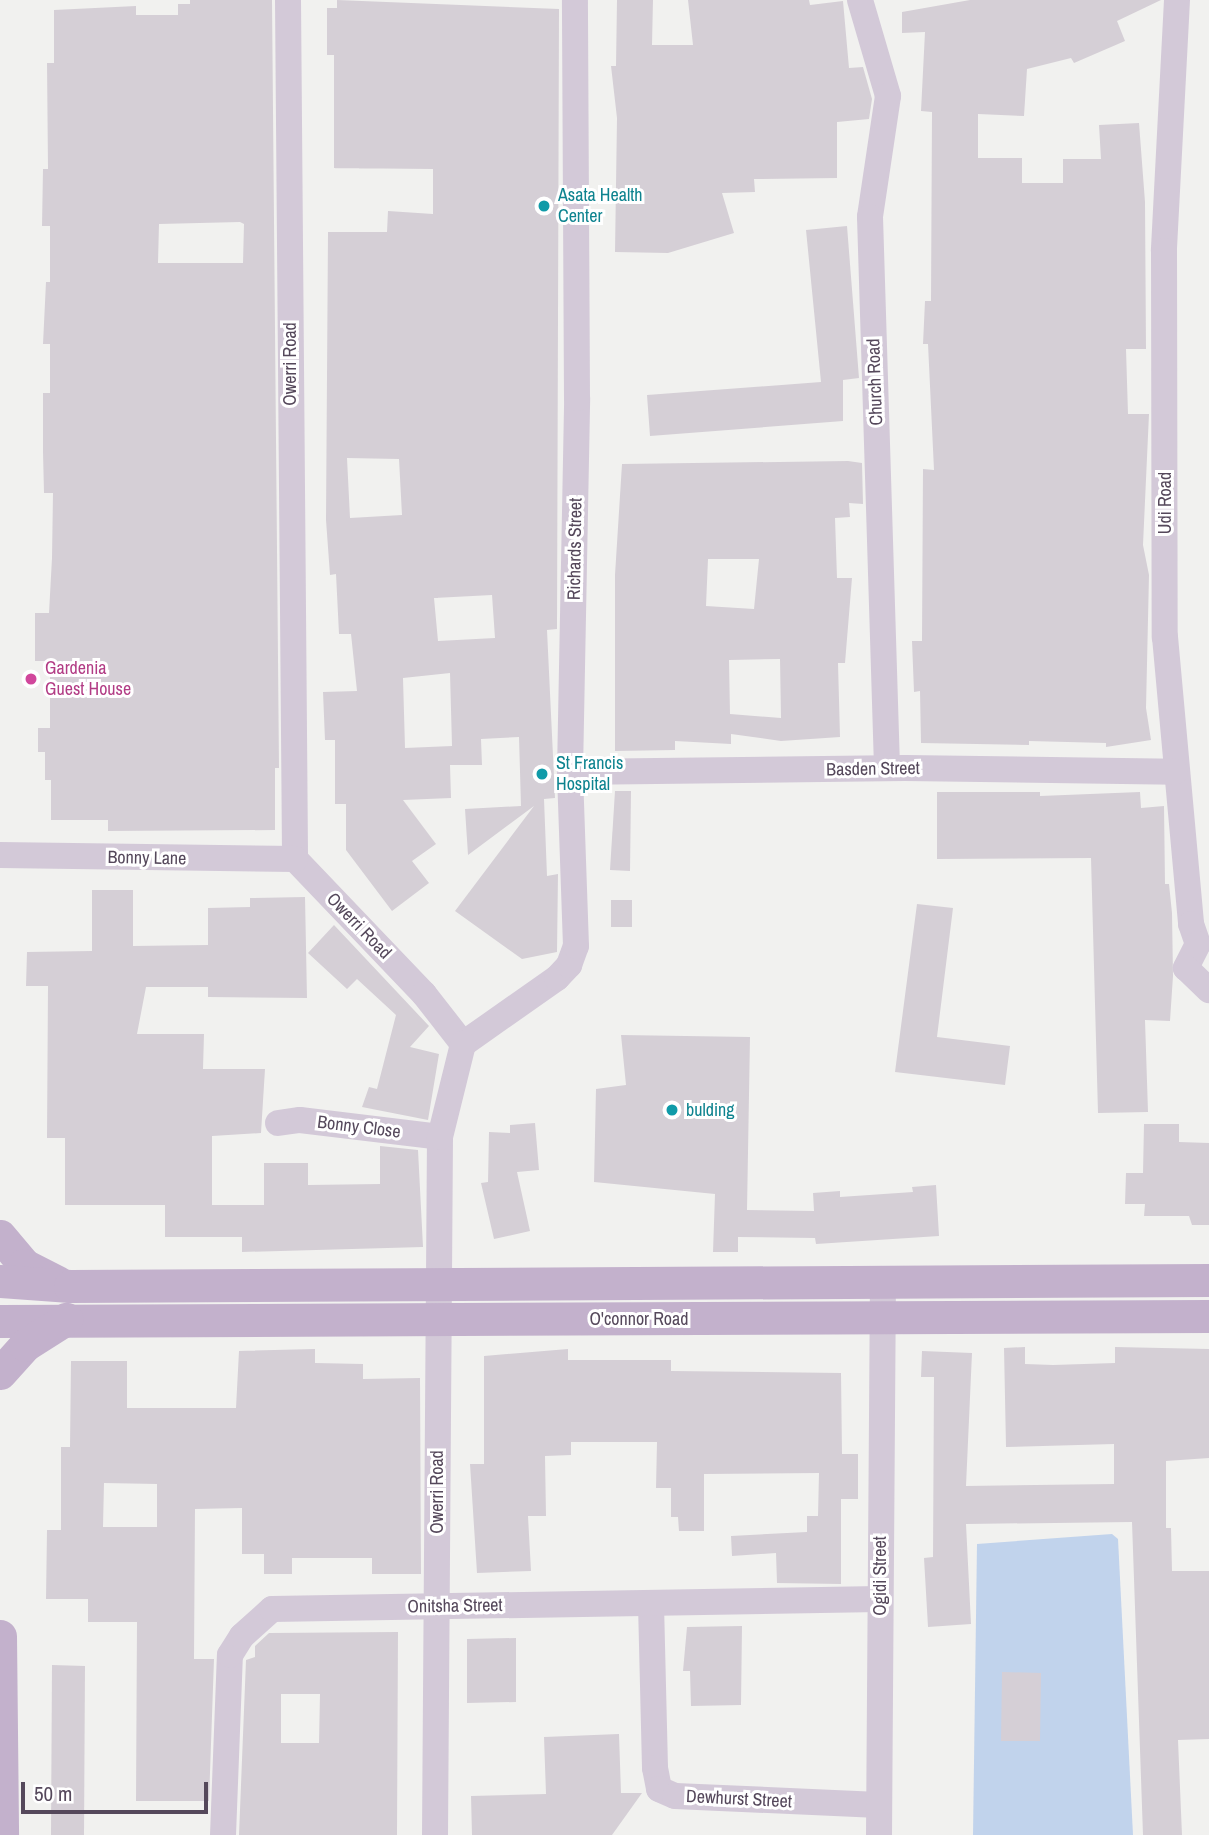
<!DOCTYPE html>
<html>
<head>
<meta charset="utf-8">
<style>
  body { margin:0 }
  #map { position:relative; width:1209px; height:1835px; overflow:hidden; background:#f1f1ef; font-family:"Archivo Narrow",sans-serif }
  div>[style] { position:absolute }
  [style*='--x'] { left:calc(var(--x)*1px); top:calc(var(--y)*1px); width:calc(var(--w)*1px); rotate:calc(var(--a)*1deg) }
  .green>* { inset:0; background:#c1d3ec }
  .building>* { inset:0; background:#d5cfd6 }
  .minor>* { height:26px; margin:-13px; padding:0 13px; transform-origin:13px; border-radius:13px; background:#d3c9d8 }
  .major>* { height:33px; margin:-16.5px; padding:0 16.5px; transform-origin:16.5px; border-radius:16.5px; background:#c3b1cc }
  .dots>* { width:19px; height:19px; translate:-50% -50%; box-sizing:border-box; border:4px solid #fff; border-radius:50% }
  span { translate:-50% -50%; white-space:nowrap; text-align:center; line-height:1.15; -webkit-text-stroke:6px #fff; paint-order:stroke }
  .culture-label { font-size:18px; color:#0d838f }
  .left { translate:0 -50%; text-align:left }
  .street-label { font-size:18px; color:#55485b }
  .hotel-label { font-size:18px; color:#b23c85 }
  .scale { position:absolute; left:21px; top:1782px; width:187px; height:32px; box-sizing:border-box; border:4px solid #55485b; border-top:0; padding-left:9px; font-size:21px; line-height:24px; white-space:nowrap; color:#55485b; -webkit-text-stroke:5px #fff; paint-order:stroke }
</style>
</head>
<body>
<div id="map">
  <div class="green">
    <div style="clip-path:polygon(1112px 1534px,1118px 1539px,1133px 1835px,973px 1835px,977px 1544px)"></div>
  </div>
  <div class="building">
    <div style="clip-path:polygon(evenodd,190px 0,272px 0,279px 768px,275px 768px,275px 830px,108px 831px,108px 820px,51px 820px,51px 780px,45px 780px,45px 752px,38px 752px,38px 728px,50px 728px,50px 661px,35px 661px,35px 613px,49px 613px,52px 558px,53px 493px,44px 493px,43px 452px,43px 393px,50px 393px,50px 344px,43px 344px,46px 282px,50px 282px,50px 226px,42px 226px,43px 169px,48px 169px,47px 63px,54px 63px,54px 10px,136px 6px,136px 15px,178px 15px,178px 4px,190px 4px,190px 0,240px 222px,244px 224px,243px 263px,158px 263px,159px 224px,240px 222px)"></div>
    <div style="clip-path:polygon(evenodd,337px 0,559px 9px,557px 629px,547px 630px,555px 798px,544px 799px,547px 876px,558px 874px,557px 952px,522px 959px,455px 911px,534px 806px,468px 855px,465px 809px,521px 806px,519px 737px,481px 739px,482px 765px,450px 765px,451px 798px,403px 800px,436px 844px,412px 861px,429px 883px,392px 911px,346px 850px,346px 804px,335px 804px,335px 740px,325px 740px,323px 692px,357px 691px,351px 634px,339px 634px,336px 574px,330px 575px,326px 520px,328px 232px,387px 232px,388px 211px,433px 214px,433px 169px,334px 168px,334px 55px,327px 55px,327px 8px,337px 8px,337px 0,347px 458px,399px 459px,402px 515px,350px 518px,347px 458px,337px 0,492px 595px,495px 638px,438px 641px,434px 598px,492px 595px,337px 0,450px 673px,452px 746px,405px 748px,403px 678px,450px 673px)"></div>
    <div style="clip-path:polygon(617px 0,653px 0,652px 45px,693px 45px,688px 0,809px 0,810px 5px,843px 1px,849px 68px,863px 67px,872px 99px,869px 119px,837px 122px,837px 178px,754px 179px,755px 192px,722px 193px,734px 233px,668px 253px,615px 252px,617px 118px,611px 66px,616px 66px)"></div>
    <div style="clip-path:polygon(970px 0,1161px 0,1117px 21px,1125px 41px,1074px 63px,1071px 58px,1027px 69px,1024px 116px,978px 114px,978px 158px,1022px 158px,1022px 183px,1063px 183px,1063px 159px,1101px 159px,1099px 125px,1139px 123px,1145px 202px,1146px 349px,1126px 349px,1128px 414px,1149px 414px,1143px 545px,1149px 575px,1146px 708px,1151px 740px,1106px 747px,1106px 743px,1029px 741px,1029px 745px,921px 743px,920px 691px,914px 692px,912px 641px,922px 641px,923px 469px,934px 470px,928px 344px,923px 344px,925px 301px,931px 301px,932px 112px,921px 111px,925px 32px,902px 33px,902px 12px)"></div>
    <div style="clip-path:polygon(847px 226px,859px 378px,843px 380px,843px 421px,650px 436px,647px 395px,821px 382px,806px 230px)"></div>
    <div style="clip-path:polygon(evenodd,848px 461px,862px 463px,863px 504px,849px 503px,850px 517px,835px 518px,837px 578px,852px 578px,845px 663px,838px 663px,840px 737px,781px 741px,731px 734px,731px 744px,675px 741px,675px 750px,615px 751px,615px 575px,622px 464px,848px 461px,708px 559px,759px 559px,754px 609px,706px 606px,708px 559px,848px 461px,780px 659px,781px 718px,730px 714px,729px 660px,780px 659px)"></div>
    <div style="clip-path:polygon(615px 791px,631px 791px,630px 871px,610px 870px)"></div>
    <div style="clip-path:polygon(937px 792px,1040px 792px,1040px 796px,1140px 792px,1141px 808px,1164px 806px,1165px 884px,1169px 884px,1172px 913px,1173px 976px,1170px 1021px,1145px 1020px,1148px 1112px,1098px 1113px,1091px 858px,937px 859px)"></div>
    <div style="clip-path:polygon(92px 890px,133px 890px,133px 946px,208px 945px,208px 908px,250px 907px,250px 898px,305px 897px,307px 998px,208px 997px,208px 987px,146px 987px,137px 1034px,204px 1034px,203px 1069px,265px 1069px,261px 1133px,212px 1136px,212px 1205px,264px 1205px,264px 1163px,308px 1163px,308px 1185px,380px 1184px,380px 1146px,418px 1150px,423px 1247px,242px 1252px,242px 1237px,165px 1237px,165px 1205px,65px 1205px,65px 1138px,47px 1138px,48px 986px,26px 986px,27px 952px,92px 951px)"></div>
    <div style="clip-path:polygon(611px 900px,632px 900px,632px 927px,611px 927px)"></div>
    <div style="clip-path:polygon(917px 904px,953px 908px,937px 1037px,1010px 1046px,1005px 1085px,895px 1072px)"></div>
    <div style="clip-path:polygon(334px 925px,429px 1026px,410px 1047px,439px 1054px,428px 1120px,362px 1107px,369px 1087px,377px 1089px,396px 1015px,357px 979px,347px 989px,308px 953px)"></div>
    <div style="clip-path:polygon(621px 1035px,750px 1037px,747px 1210px,814px 1211px,813px 1193px,840px 1191px,840px 1197px,913px 1192px,912px 1187px,936px 1185px,939px 1236px,816px 1244px,815px 1238px,738px 1237px,738px 1252px,713px 1252px,715px 1194px,594px 1182px,596px 1089px,626px 1085px)"></div>
    <div style="clip-path:polygon(535px 1123px,539px 1170px,517px 1172px,530px 1231px,494px 1239px,481px 1183px,488px 1182px,489px 1132px,510px 1133px,510px 1125px)"></div>
    <div style="clip-path:polygon(1144px 1124px,1179px 1124px,1179px 1142px,1209px 1143px,1209px 1225px,1192px 1225px,1189px 1216px,1144px 1216px,1145px 1204px,1125px 1204px,1126px 1173px,1143px 1173px)"></div>
    <div style="clip-path:polygon(1025px 1347px,1025px 1364px,1053px 1365px,1115px 1363px,1115px 1347px,1209px 1349px,1209px 1458px,1166px 1461px,1166px 1528px,1171px 1528px,1172px 1571px,1209px 1571px,1209px 1739px,1178px 1740px,1182px 1835px,1143px 1835px,1132px 1522px,966px 1524px,971px 1624px,928px 1627px,924px 1558px,933px 1557px,934px 1377px,921px 1377px,922px 1351px,972px 1353px,966px 1486px,1114px 1484px,1114px 1444px,1006px 1447px,1004px 1348px)"></div>
    <div style="clip-path:polygon(evenodd,315px 1349px,315px 1363px,363px 1364px,363px 1379px,420px 1378px,421px 1574px,372px 1574px,372px 1558px,292px 1558px,292px 1574px,264px 1574px,264px 1554px,242px 1554px,242px 1508px,195px 1509px,194px 1659px,214px 1659px,209px 1801px,136px 1801px,137px 1622px,88px 1622px,88px 1599px,46px 1599px,47px 1530px,61px 1530px,61px 1447px,70px 1447px,71px 1361px,127px 1361px,127px 1408px,236px 1408px,239px 1351px,315px 1349px,104px 1483px,157px 1484px,157px 1527px,103px 1527px,104px 1483px)"></div>
    <div style="clip-path:polygon(568px 1349px,568px 1360px,671px 1360px,671px 1371px,841px 1373px,842px 1454px,858px 1454px,858px 1499px,841px 1499px,841px 1584px,777px 1583px,776px 1553px,732px 1556px,731px 1536px,807px 1532px,807px 1516px,818px 1516px,819px 1473px,704px 1474px,704px 1531px,679px 1531px,678px 1517px,671px 1517px,671px 1488px,656px 1488px,657px 1442px,571px 1442px,571px 1455px,545px 1456px,546px 1516px,528px 1516px,531px 1571px,477px 1573px,470px 1464px,484px 1464px,484px 1356px)"></div>
    <div style="clip-path:polygon(742px 1626px,741px 1705px,691px 1706px,690px 1671px,683px 1671px,687px 1627px)"></div>
    <div style="clip-path:polygon(evenodd,398px 1632px,397px 1835px,239px 1835px,246px 1660px,255px 1657px,255px 1646px,269px 1633px,398px 1632px,281px 1694px,320px 1694px,319px 1743px,281px 1743px,281px 1694px)"></div>
    <div style="clip-path:polygon(516px 1638px,516px 1702px,467px 1703px,467px 1639px)"></div>
    <div style="clip-path:polygon(52px 1665px,85px 1666px,84px 1835px,51px 1835px)"></div>
    <div style="clip-path:polygon(1002px 1672px,1041px 1673px,1040px 1741px,1001px 1741px)"></div>
    <div style="clip-path:polygon(619px 1734px,621px 1793px,642px 1793px,612px 1835px,472px 1835px,471px 1796px,546px 1794px,544px 1737px)"></div>
  </div>
  <div class="minor">
    <div style="--x:288;--y:0;--w:859;--a:89.53"></div>
    <div style="--x:295;--y:859;--w:187;--a:46.3"></div>
    <div style="--x:424;--y:994;--w:63;--a:52"></div>
    <div style="--x:860;--y:0;--w:100;--a:73.7"></div>
    <div style="--x:888;--y:96;--w:122;--a:98.5"></div>
    <div style="--x:870;--y:217;--w:551;--a:88.23"></div>
    <div style="--x:1177;--y:0;--w:251;--a:93"></div>
    <div style="--x:1164;--y:251;--w:386;--a:89.9"></div>
    <div style="--x:1165;--y:637;--w:288;--a:84.8"></div>
    <div style="--x:1191;--y:924;--w:21;--a:71"></div>
    <div style="--x:1198;--y:944;--w:27;--a:117"></div>
    <div style="--x:1186;--y:968;--w:32;--a:44"></div>
    <div style="--x:570;--y:772;--w:335;--a:-0.7"></div>
    <div style="--x:905;--y:768;--w:270;--a:0.8"></div>
    <div style="--x:0;--y:855;--w:295;--a:0.8"></div>
    <div style="--x:463;--y:1044;--w:115;--a:-35.1"></div>
    <div style="--x:557;--y:978;--w:18;--a:-47"></div>
    <div style="--x:569;--y:965;--w:20;--a:-70"></div>
    <div style="--x:576;--y:946;--w:174;--a:-92"></div>
    <div style="--x:570;--y:772;--w:374;--a:-88.9"></div>
    <div style="--x:577;--y:398;--w:398;--a:-90.3"></div>
    <div style="--x:278;--y:1123;--w:22;--a:-8"></div>
    <div style="--x:300;--y:1120;--w:141;--a:6.9"></div>
    <div style="--x:651;--y:1604;--w:164;--a:88.6"></div>
    <div style="--x:655;--y:1768;--w:21;--a:79"></div>
    <div style="--x:659;--y:1789;--w:17;--a:24"></div>
    <div style="--x:675;--y:1796;--w:204;--a:2.5"></div>
    <div style="--x:223;--y:1835;--w:180;--a:-87.8"></div>
    <div style="--x:230;--y:1655;--w:22;--a:-58"></div>
    <div style="--x:242;--y:1636;--w:40;--a:-42"></div>
    <div style="--x:272;--y:1609;--w:608;--a:-0.94"></div>
    <div style="--x:435;--y:1835;--w:698;--a:-89.59"></div>
    <div style="--x:440;--y:1137;--w:96;--a:-76.1"></div>
    <div style="--x:879;--y:1835;--w:553;--a:-89.59"></div>
  </div>
  <div class="major">
    <div style="--x:0;--y:1236;--w:38;--a:50"></div>
    <div style="--x:24;--y:1265;--w:38;--a:27"></div>
    <div style="--x:0;--y:1281;--w:70;--a:4.1"></div>
    <div style="--x:70;--y:1286;--w:1139;--a:-0.3"></div>
    <div style="--x:0;--y:1321;--w:1209;--a:-0.24"></div>
    <div style="--x:0;--y:1373;--w:38;--a:-48"></div>
    <div style="--x:25;--y:1345;--w:49;--a:-32.4"></div>
    <div style="--x:0;--y:1636;--w:199;--a:89.4"></div>
  </div>
  <div class="dots">
    <div style="left:544px;top:206px;background:#0f9aa8"></div>
    <div style="left:31px;top:679px;background:#d1479c"></div>
    <div style="left:542px;top:774px;background:#0f9aa8"></div>
    <div style="left:672px;top:1110px;background:#0f9aa8"></div>
  </div>
  <div class="culture-label">
    <span class="left" style="left:558px;top:206px">Asata Health<br>Center</span>
    <span class="left" style="left:556px;top:774px">St Francis<br>Hospital</span>
    <span class="left" style="left:686px;top:1110px">bulding</span>
  </div>
  <div class="street-label">
    <span style="left:290px;top:364px;rotate:-90deg">Owerri Road</span>
    <span style="left:875px;top:382px;rotate:-92deg">Church Road</span>
    <span style="left:1165px;top:503px;rotate:-90deg">Udi Road</span>
    <span style="left:575px;top:549px;rotate:-89deg">Richards Street</span>
    <span style="left:873px;top:769px;rotate:-1deg">Basden Street</span>
    <span style="left:147px;top:858px;rotate:1deg">Bonny Lane</span>
    <span style="left:359px;top:926px;rotate:46deg">Owerri Road</span>
    <span style="left:359px;top:1127px;rotate:7deg">Bonny Close</span>
    <span style="left:639px;top:1319px">O'connor Road</span>
    <span style="left:437px;top:1492px;rotate:-90deg">Owerri Road</span>
    <span style="left:880px;top:1576px;rotate:-90deg">Ogidi Street</span>
    <span style="left:455px;top:1606px;rotate:-1deg">Onitsha Street</span>
    <span style="left:739px;top:1799px;rotate:3deg">Dewhurst Street</span>
  </div>
  <div class="hotel-label">
    <span class="left" style="left:45px;top:679px">Gardenia<br>Guest House</span>
  </div>
  <div class="scale">50 m</div>
</div>
</body>
</html>
